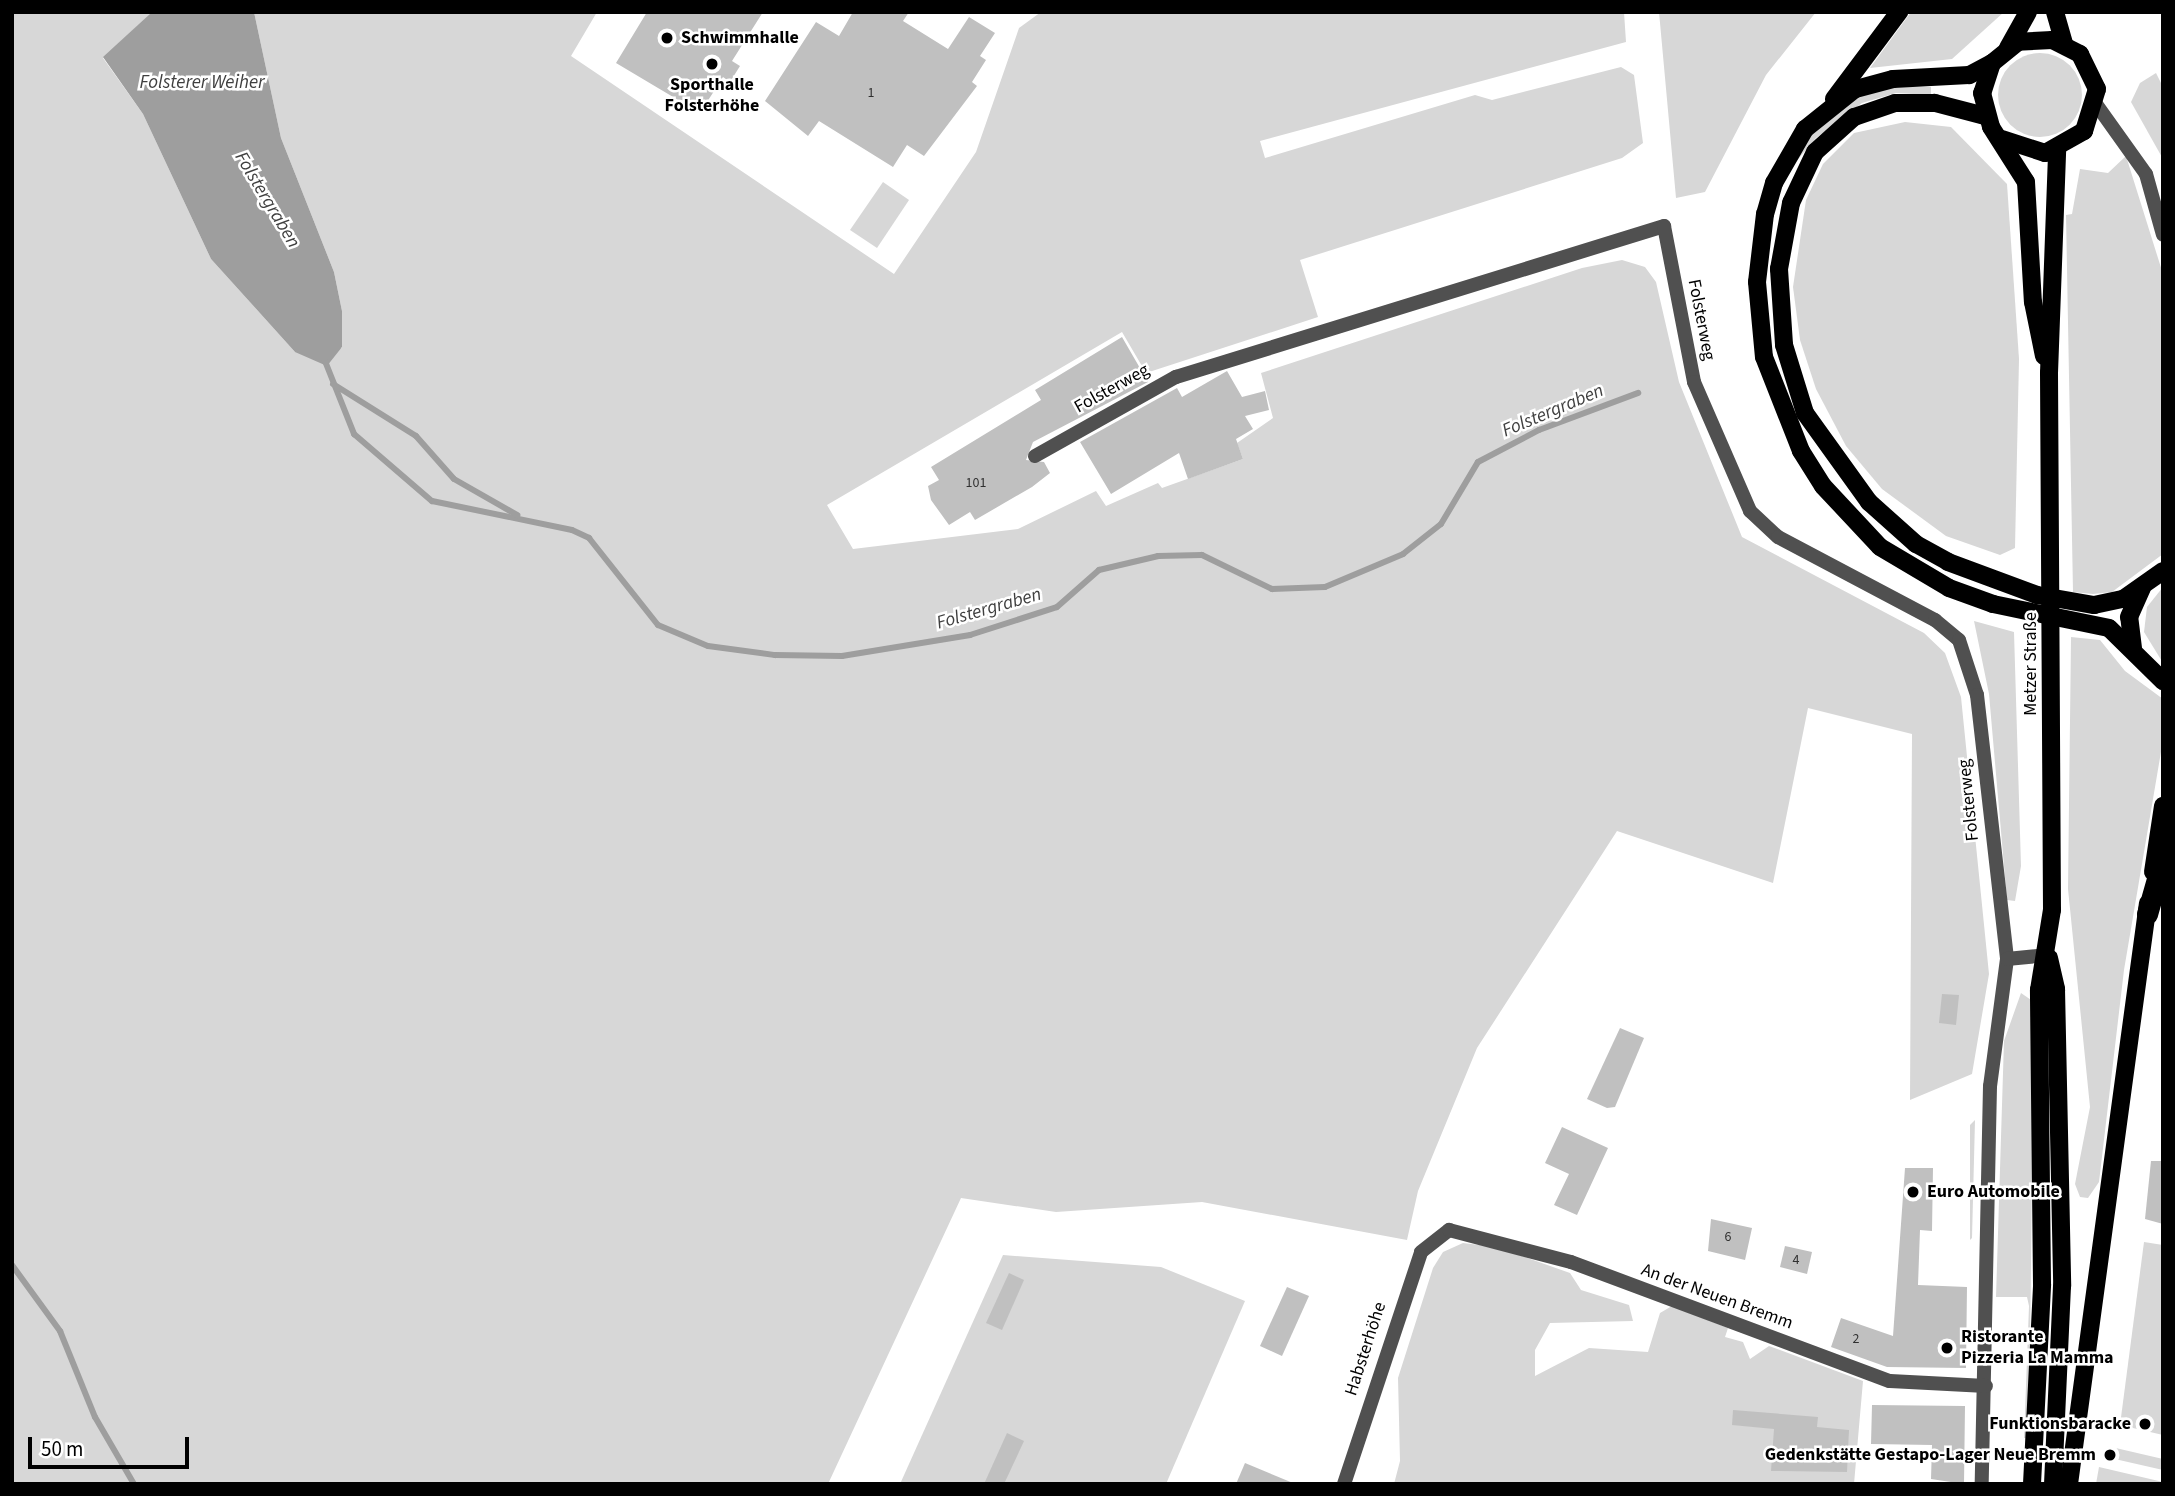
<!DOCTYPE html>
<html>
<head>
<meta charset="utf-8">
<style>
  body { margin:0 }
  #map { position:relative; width:2175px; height:1496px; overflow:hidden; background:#fff; font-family:"Source Sans 3",sans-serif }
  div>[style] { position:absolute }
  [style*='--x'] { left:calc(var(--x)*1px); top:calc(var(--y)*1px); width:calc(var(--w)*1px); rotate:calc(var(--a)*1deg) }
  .green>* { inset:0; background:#d7d7d7 }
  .round { border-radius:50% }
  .water>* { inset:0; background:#9e9e9e }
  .stream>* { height:6px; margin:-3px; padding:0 3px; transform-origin:3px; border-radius:3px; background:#9e9e9e }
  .building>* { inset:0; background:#c0c0c0 }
  .minor>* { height:14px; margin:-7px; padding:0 7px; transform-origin:7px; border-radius:7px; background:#505050 }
  .primary>* { height:18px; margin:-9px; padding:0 9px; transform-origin:9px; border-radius:9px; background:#000 }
  .motorway>* { height:21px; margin:-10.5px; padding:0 10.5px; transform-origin:10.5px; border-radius:10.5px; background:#000 }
  .dots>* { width:19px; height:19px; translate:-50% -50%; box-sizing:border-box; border:4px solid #fff; border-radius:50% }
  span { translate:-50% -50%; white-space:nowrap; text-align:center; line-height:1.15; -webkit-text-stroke:5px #fff; paint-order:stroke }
  .number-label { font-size:14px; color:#303030 }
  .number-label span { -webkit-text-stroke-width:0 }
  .poi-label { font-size:18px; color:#000; font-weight:700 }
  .left { translate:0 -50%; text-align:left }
  .right { translate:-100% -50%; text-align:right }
  .street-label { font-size:18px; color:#000 }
  .water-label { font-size:19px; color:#3f3f3f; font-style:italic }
  .frame { position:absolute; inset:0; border:14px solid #000; pointer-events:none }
  .scale { position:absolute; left:28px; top:1437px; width:161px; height:32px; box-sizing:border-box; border:4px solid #000; border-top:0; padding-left:9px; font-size:21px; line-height:24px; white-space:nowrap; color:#000; -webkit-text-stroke:5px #fff; paint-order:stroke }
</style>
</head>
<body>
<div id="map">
  <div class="green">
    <div style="clip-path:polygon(12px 12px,152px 12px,103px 58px,143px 114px,211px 259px,295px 352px,342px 348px,342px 311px,334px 272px,281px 138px,254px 12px,597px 12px,571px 56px,894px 274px,976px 152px,1019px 28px,1041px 12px,1624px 12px,1626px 42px,1260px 141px,1265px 158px,1475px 95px,1492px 100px,1621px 67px,1634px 75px,1643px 143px,1622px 158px,1300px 260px,1318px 317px,1146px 373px,1122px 332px,827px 505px,853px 549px,1018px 529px,1096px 491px,1106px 506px,1158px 483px,1162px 488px,1243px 459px,1237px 443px,1273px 418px,1261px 373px,1582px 268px,1622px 260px,1645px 267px,1656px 282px,1679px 382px,1742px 537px,1924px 633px,1945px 653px,1961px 697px,1989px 974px,1972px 1074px,1910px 1100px,1912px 734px,1808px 708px,1773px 883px,1617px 831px,1477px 1048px,1418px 1191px,1407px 1240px,1202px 1202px,1056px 1212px,961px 1198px,828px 1484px,12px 1484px)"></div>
    <div style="clip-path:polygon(1659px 12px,1816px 12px,1766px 75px,1705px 192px,1676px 198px)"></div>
    <div style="clip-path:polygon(1911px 12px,2004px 12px,1952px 59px,1870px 68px)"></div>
    <div class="round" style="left:1998px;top:53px;width:84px;height:84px"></div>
    <div style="clip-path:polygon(2156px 73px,2163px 87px,2163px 159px,2131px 102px,2140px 83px)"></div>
    <div style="clip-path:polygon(1896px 86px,1931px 87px,1931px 95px,1896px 93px,1862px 103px,1816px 138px,1789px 170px,1811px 134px,1858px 96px)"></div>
    <div style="clip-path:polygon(1905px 122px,1951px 127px,2007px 184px,2019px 359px,2015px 548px,2000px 555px,1946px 536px,1882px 489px,1846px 446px,1816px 389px,1800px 340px,1793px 287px,1806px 200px,1823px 164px,1854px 133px)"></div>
    <div style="clip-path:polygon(2126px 156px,2163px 274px,2163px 554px,2112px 592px,2093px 594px,2073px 592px,2066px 215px,2072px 214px,2080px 169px,2108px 173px)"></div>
    <div style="clip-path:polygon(883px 182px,909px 200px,877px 248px,850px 230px)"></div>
    <div style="clip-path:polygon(2163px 587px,2163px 663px,2144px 632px,2147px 607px)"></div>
    <div style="clip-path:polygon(1974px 621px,2014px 632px,2021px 866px,2015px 901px,2007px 900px,1989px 694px)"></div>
    <div style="clip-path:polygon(2071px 637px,2100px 640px,2125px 671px,2163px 699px,2163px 740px,2124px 970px,2099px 1182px,2088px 1198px,2080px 1197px,2075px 1184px,2090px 1107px,2068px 889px)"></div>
    <div style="clip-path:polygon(2021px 993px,2034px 1002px,2029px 1438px,2024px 1438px,2029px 1306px,2027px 1297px,1996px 1297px,2004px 1041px)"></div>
    <div style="clip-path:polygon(1975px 1120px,1972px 1238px,1970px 1240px,1970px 1125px)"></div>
    <div style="clip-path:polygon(2144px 1242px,2163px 1245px,2163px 1435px,2120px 1425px)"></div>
    <div style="clip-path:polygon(1463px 1243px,1496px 1247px,1570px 1273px,1581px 1290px,1629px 1305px,1633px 1321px,1550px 1323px,1535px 1350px,1535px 1376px,1589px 1348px,1648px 1352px,1660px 1313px,1672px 1306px,1728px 1328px,1725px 1337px,1743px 1342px,1750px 1359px,1769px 1346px,1863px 1381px,1854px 1484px,1394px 1484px,1400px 1461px,1398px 1378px,1433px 1268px,1443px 1252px)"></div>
    <div style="clip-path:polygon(1003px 1255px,1161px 1267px,1245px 1301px,1166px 1484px,900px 1484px)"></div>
    <div style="clip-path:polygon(2107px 1446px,2163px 1459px,2163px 1470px,2106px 1457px)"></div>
    <div style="clip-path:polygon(2099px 1467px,2163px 1482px,2163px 1484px,2096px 1484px)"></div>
  </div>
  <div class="water">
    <div style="clip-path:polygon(152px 12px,254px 12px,281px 138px,334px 272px,342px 311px,342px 347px,327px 366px,295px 352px,211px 259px,143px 114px,103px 57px)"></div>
  </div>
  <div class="stream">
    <div style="--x:325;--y:361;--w:79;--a:68.3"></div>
    <div style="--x:354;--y:434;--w:103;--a:40.7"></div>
    <div style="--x:432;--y:501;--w:143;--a:11.7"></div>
    <div style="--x:572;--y:530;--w:19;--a:25"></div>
    <div style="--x:589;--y:538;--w:111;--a:51.6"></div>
    <div style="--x:658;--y:625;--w:54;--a:22.8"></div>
    <div style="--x:708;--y:646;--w:68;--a:7.7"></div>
    <div style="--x:775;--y:655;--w:67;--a:0.9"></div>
    <div style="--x:842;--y:656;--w:130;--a:-9.3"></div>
    <div style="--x:970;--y:635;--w:91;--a:-17.8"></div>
    <div style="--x:1057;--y:607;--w:56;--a:-41.4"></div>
    <div style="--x:1099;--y:570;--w:61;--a:-13.3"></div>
    <div style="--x:1158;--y:556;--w:44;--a:-1.3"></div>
    <div style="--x:1202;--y:555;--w:78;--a:25.9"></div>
    <div style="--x:1272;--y:589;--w:53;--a:-2.2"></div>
    <div style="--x:1325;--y:587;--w:85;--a:-22.9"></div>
    <div style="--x:1403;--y:554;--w:48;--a:-38.3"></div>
    <div style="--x:1441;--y:524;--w:72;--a:-59.2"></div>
    <div style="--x:1478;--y:462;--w:69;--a:-27.7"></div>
    <div style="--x:1539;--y:430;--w:106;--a:-20.5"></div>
    <div style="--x:333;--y:384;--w:98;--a:32.1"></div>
    <div style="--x:416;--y:436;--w:57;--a:48.5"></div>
    <div style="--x:454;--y:479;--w:73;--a:29.7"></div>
    <div style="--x:12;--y:1265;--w:82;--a:54"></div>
    <div style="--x:60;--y:1331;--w:93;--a:67.9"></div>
    <div style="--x:95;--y:1417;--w:78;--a:59.8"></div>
  </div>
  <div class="building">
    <div style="clip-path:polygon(647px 12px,763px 12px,732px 61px,740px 66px,730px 82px,723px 77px,700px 113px,616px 63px)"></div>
    <div style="clip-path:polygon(853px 12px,909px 12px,903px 21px,948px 49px,969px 17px,995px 33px,980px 56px,986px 60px,972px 82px,977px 86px,924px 156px,907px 145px,893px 167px,819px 121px,808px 136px,765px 101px,816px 22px,839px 36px)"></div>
    <div style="clip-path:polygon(1122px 337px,1148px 382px,1033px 442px,1026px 460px,1044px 462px,1050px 473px,1032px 487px,975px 520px,970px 512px,949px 525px,931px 500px,928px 486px,939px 480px,931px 467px,1041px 400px,1035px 390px)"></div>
    <div style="clip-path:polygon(1227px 371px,1242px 397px,1265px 391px,1269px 410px,1245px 416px,1253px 429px,1236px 439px,1243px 459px,1188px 479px,1179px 453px,1111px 494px,1080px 442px,1177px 388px,1182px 397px)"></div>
    <div style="clip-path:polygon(1942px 994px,1959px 995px,1956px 1025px,1939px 1023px)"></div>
    <div style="clip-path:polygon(1620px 1028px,1644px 1038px,1615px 1107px,1607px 1108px,1587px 1099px)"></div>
    <div style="clip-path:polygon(1562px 1127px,1608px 1148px,1577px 1215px,1554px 1205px,1569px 1174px,1545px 1163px)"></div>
    <div style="clip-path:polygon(2151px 1161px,2163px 1161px,2163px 1224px,2145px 1219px)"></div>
    <div style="clip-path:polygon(1905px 1168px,1933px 1168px,1932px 1231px,1920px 1230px,1918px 1285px,1967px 1287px,1966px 1368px,1887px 1367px,1831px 1347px,1841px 1318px,1893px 1336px)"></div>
    <div style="clip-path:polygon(1711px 1219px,1752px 1228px,1745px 1260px,1708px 1251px)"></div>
    <div style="clip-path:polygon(1785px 1246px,1812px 1252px,1807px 1274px,1780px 1267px)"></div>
    <div style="clip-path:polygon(1009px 1273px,1024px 1280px,1002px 1330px,986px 1323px)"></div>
    <div style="clip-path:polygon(1287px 1287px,1309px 1296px,1282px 1356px,1260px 1346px)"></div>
    <div style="clip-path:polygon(1872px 1405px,1965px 1406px,1964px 1484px,1931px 1479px,1932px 1445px,1871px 1444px)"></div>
    <div style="clip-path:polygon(1733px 1410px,1818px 1417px,1817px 1427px,1849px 1430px,1847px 1472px,1771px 1471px,1774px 1429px,1732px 1425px)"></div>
    <div style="clip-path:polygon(1007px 1433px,1024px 1441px,1004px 1484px,984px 1484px)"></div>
    <div style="clip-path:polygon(1245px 1463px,1293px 1483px,1293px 1484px,1236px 1484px)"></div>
  </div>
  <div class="minor">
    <div style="--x:2096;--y:104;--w:86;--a:54.5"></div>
    <div style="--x:2146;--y:174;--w:63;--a:74.4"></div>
    <div style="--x:1035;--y:456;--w:162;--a:-29.3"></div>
    <div style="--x:1176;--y:377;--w:511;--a:-17.19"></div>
    <div style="--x:1664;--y:226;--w:159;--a:79.1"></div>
    <div style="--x:1694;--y:382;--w:141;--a:66.5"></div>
    <div style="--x:1750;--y:511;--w:38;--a:43"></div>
    <div style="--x:1778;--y:537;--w:178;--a:27.9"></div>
    <div style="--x:1935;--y:620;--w:31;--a:40"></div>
    <div style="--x:1959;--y:640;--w:58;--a:71.9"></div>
    <div style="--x:1977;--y:695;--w:266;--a:83.5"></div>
    <div style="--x:2007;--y:959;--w:128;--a:97.6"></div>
    <div style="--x:1990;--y:1086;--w:398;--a:91.2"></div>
    <div style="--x:2007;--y:959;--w:41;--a:-5.6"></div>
    <div style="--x:1344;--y:1484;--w:244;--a:-71.6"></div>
    <div style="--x:1421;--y:1252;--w:36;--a:-38"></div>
    <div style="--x:1449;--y:1230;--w:126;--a:14.7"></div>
    <div style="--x:1571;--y:1262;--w:340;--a:20.5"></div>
    <div style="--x:1890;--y:1381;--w:96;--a:3"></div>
  </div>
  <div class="primary">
    <div style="--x:2055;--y:12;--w:32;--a:74"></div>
    <div style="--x:2008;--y:48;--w:41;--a:-60.9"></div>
    <div style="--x:1992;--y:63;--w:26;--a:152"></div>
    <div style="--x:1969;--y:75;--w:76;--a:177"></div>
    <div style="--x:1893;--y:79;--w:39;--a:165"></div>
    <div style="--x:1855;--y:89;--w:64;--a:141.3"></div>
    <div style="--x:1805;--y:129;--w:62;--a:119.9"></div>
    <div style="--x:1774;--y:183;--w:32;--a:106"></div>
    <div style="--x:1765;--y:214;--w:68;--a:96.7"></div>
    <div style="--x:1757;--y:282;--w:75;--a:84.7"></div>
    <div style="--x:1764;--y:357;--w:101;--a:68.5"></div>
    <div style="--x:1801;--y:451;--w:41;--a:57.8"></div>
    <div style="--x:1823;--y:486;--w:83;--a:46.9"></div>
    <div style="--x:1880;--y:547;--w:80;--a:30.7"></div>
    <div style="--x:1949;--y:588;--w:47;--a:20"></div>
    <div style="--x:1993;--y:604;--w:118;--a:11.7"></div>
    <div style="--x:2109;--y:628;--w:76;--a:44.5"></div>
    <div style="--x:1834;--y:99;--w:109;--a:-53.2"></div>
    <div style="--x:1985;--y:116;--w:52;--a:-165.4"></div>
    <div style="--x:1935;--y:103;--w:40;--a:180"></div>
    <div style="--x:1895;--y:103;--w:43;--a:161.1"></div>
    <div style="--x:1854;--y:117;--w:52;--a:138.1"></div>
    <div style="--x:1815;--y:152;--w:56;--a:115.2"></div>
    <div style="--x:1791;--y:203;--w:67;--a:100.3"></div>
    <div style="--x:1779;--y:269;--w:76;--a:86.2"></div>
    <div style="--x:1784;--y:345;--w:71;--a:72.8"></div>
    <div style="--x:1805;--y:413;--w:110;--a:54.3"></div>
    <div style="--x:1869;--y:502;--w:63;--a:41.8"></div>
    <div style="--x:1916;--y:544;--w:37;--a:29"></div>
    <div style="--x:1948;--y:562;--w:95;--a:20.3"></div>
    <div style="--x:2037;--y:595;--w:58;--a:10"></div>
    <div style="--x:2094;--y:605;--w:30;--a:-12"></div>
    <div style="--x:2123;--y:599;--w:49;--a:-35"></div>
    <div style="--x:2002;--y:139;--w:45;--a:18"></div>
    <div style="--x:2045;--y:153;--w:45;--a:-29.4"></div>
    <div style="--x:2084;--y:131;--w:44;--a:-72.8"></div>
    <div style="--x:2097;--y:89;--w:39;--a:-116"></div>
    <div style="--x:2080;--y:54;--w:31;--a:-153"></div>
    <div style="--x:2052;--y:40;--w:34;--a:177"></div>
    <div style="--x:2018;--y:42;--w:33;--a:141"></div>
    <div style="--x:1992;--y:63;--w:32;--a:108"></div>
    <div style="--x:1982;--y:93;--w:35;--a:75"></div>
    <div style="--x:1991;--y:127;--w:65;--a:57.5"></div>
    <div style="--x:2026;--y:182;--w:120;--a:86.7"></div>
    <div style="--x:2033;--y:302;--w:55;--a:78.5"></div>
    <div style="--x:2133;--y:648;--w:31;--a:-97"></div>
    <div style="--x:2129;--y:617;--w:32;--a:-66"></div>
    <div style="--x:2153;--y:872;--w:67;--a:-81.4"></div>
    <div style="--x:2049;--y:958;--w:32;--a:77"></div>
    <div style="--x:2056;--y:989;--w:297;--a:88.8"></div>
    <div style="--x:2062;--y:1286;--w:198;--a:92.6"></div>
    <div style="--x:2032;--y:1484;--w:200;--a:-87.1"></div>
    <div style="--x:2042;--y:1284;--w:294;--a:-90.6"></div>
    <div style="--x:2039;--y:990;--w:81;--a:-80.8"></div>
    <div style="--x:2052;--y:910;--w:537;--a:-90.32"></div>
    <div style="--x:2049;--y:373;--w:223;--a:-87.9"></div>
    <div style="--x:2069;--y:1484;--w:586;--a:-82.26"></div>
  </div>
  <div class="motorway">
    <div style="--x:2147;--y:914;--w:58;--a:-74.1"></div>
  </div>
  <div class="dots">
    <div style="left:667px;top:38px;background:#000"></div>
    <div style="left:712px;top:64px;background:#000"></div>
    <div style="left:1913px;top:1192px;background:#000"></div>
    <div style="left:1947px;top:1348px;background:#000"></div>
    <div style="left:2145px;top:1424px;background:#000"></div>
    <div style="left:2110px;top:1455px;background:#000"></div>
  </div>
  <div class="number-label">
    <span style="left:871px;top:93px">1</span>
    <span style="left:976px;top:483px">101</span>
    <span style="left:1728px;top:1237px">6</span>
    <span style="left:1796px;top:1260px">4</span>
    <span style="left:1856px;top:1339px">2</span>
  </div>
  <div class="poi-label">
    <span class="left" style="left:681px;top:38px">Schwimmhalle</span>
    <span style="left:712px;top:96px">Sporthalle<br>Folsterhöhe</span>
    <span class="left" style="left:1927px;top:1192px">Euro Automobile</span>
    <span class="left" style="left:1961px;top:1348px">Ristorante<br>Pizzeria La Mamma</span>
    <span class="right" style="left:2131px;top:1424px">Funktionsbaracke</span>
    <span class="right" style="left:2096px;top:1455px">Gedenkstätte Gestapo-Lager Neue Bremm</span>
  </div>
  <div class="street-label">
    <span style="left:1701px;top:320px;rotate:79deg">Folsterweg</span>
    <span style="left:1112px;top:389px;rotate:-29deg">Folsterweg</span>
    <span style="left:2031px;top:664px;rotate:-90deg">Metzer Straße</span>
    <span style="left:1969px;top:800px;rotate:-96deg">Folsterweg</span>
    <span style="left:1717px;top:1297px;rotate:20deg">An der Neuen Bremm</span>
    <span style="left:1366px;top:1349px;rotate:-72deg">Habsterhöhe</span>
  </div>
  <div class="water-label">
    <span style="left:202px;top:83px">Folsterer Weiher</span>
    <span style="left:267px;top:200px;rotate:59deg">Folstergraben</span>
    <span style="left:1553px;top:411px;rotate:-23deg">Folstergraben</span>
    <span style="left:989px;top:609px;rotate:-16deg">Folstergraben</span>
  </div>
  <div class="frame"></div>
  <div class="scale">50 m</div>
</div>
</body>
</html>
